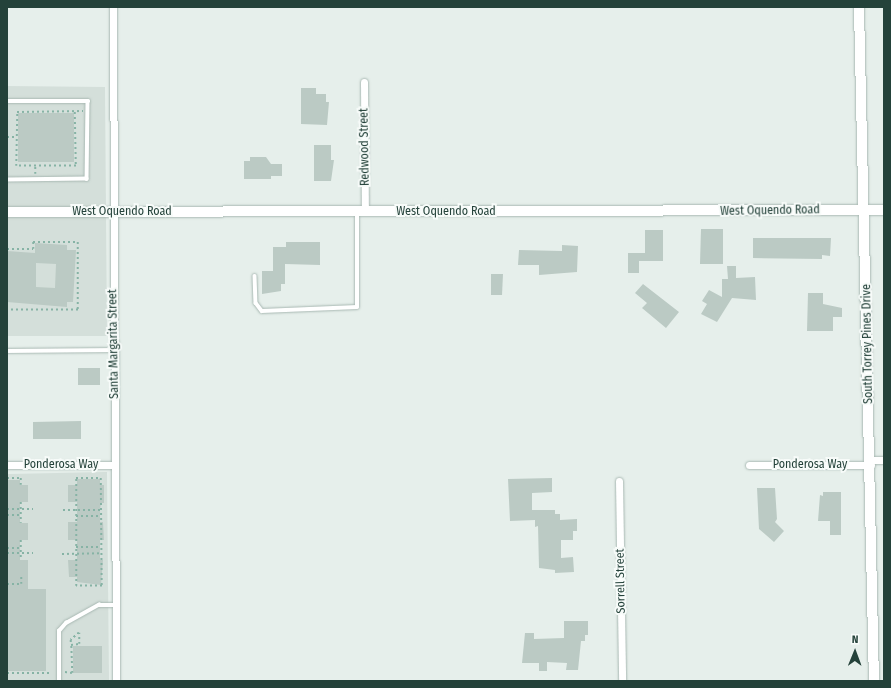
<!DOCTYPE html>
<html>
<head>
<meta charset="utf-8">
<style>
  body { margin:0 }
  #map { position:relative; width:891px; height:688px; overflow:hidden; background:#e6efeb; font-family:"Fira Sans Condensed",sans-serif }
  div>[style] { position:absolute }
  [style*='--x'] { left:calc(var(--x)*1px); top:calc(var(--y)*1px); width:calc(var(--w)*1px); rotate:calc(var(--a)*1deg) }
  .built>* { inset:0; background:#d4dfda }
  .building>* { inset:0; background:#bbcac4 }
  .path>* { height:1.5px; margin-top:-0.75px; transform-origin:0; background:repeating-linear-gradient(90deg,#86b3a5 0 2px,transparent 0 5px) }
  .roads { filter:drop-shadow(0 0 1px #a8b8b2) drop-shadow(0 0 1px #a8b8b2) }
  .lane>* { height:3.5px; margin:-1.75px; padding:0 1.75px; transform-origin:1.75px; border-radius:1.75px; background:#fff }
  .street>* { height:7px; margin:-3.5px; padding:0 3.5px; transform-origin:3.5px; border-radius:3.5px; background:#fff }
  .secondary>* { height:10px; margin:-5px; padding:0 5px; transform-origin:5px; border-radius:5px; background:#fff }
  span { translate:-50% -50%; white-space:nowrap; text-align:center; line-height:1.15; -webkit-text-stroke:4px #f7fbf9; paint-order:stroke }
  .street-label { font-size:12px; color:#24423a }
  .frame { position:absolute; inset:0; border:8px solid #24423a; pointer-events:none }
  .north { position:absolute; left:835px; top:632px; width:40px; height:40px; -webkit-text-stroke:3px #f7fbf9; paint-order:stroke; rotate:1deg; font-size:11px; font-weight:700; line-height:16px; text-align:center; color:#24423a }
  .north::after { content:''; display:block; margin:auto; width:14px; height:18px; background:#24423a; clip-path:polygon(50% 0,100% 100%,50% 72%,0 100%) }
</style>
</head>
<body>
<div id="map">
  <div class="built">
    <div style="clip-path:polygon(7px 86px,105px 87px,107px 336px,7px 336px)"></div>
    <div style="clip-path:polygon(107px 472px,109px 681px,7px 681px,7px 474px)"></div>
  </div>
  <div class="building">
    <div style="clip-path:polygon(301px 88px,316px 88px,316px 94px,326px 94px,326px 102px,329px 102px,327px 125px,301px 124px)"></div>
    <div style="clip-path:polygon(18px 113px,74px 113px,74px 162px,18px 162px)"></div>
    <div style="clip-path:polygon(314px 145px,331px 145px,331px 160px,334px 160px,331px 181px,314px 181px)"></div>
    <div style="clip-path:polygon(250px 157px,266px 157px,271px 164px,282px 164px,282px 176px,271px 176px,271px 179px,244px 179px,244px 161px,250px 161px)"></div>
    <div style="clip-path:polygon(701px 229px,723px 229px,723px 264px,700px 264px)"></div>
    <div style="clip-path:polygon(645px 230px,663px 230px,663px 261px,639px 261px,639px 273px,628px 273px,628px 253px,645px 253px)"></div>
    <div style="clip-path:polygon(753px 238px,831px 238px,830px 256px,822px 255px,822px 259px,753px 258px)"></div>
    <div style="clip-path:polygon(286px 242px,320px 242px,320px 265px,285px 264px,285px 284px,281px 284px,281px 291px,262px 294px,262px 271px,273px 271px,273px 247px,286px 247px)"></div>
    <div style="clip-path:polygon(evenodd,35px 243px,67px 245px,67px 250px,76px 250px,73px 302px,67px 302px,67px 307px,7px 302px,7px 251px,35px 253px,35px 243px,36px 263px,56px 264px,55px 288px,36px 287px,36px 263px)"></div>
    <div style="clip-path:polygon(562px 245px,578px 246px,577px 272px,539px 275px,539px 265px,518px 265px,519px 250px,562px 251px)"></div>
    <div style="clip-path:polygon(727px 266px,736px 266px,736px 278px,755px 277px,756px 300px,732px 298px,717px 322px,701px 314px,707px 304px,702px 301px,709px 290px,722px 297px,722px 279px,728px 279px)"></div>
    <div style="clip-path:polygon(491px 274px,503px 274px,502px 295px,491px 295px)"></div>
    <div style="clip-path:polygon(643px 284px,679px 312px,666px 328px,642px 308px,647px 303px,635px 293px)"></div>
    <div style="clip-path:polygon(808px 293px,823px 293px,823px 304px,842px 308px,842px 317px,833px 317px,833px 331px,807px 331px)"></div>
    <div style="clip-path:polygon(78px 368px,100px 368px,100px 385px,78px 385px)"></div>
    <div style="clip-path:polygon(81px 421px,81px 439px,33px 439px,33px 422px)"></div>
    <div style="clip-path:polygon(552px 478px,552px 492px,532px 493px,532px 510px,555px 510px,555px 514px,560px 514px,560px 520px,577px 519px,577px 531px,573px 531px,573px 540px,561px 540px,561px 558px,573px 557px,574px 572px,555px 573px,555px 570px,539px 568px,538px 526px,535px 527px,535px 520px,510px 521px,508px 479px)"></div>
    <div style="clip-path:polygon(77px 479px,100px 479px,100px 485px,104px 485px,104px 503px,101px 503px,100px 509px,100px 522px,103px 522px,104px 540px,100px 540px,100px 560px,103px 560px,101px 585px,77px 582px,77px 577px,69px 577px,68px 560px,77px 560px,77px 540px,68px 540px,68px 522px,77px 522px,77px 502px,68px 502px,68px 485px,77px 485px)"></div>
    <div style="clip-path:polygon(7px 480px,20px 480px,20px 485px,28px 485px,28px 502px,20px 502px,20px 523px,28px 523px,28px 540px,20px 540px,20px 560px,28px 560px,28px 589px,46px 589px,46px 671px,7px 671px)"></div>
    <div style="clip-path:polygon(757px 488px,775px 488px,777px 519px,775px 522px,784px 531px,774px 542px,759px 529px)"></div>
    <div style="clip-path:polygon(823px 492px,841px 492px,841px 535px,830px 535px,830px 521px,818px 521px,820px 495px,823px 496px)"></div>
    <div style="clip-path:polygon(564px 621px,588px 621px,588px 635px,585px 635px,585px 641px,581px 641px,578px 670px,566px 670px,567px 663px,547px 662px,547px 671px,539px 671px,539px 663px,522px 663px,525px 633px,534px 633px,534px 639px,564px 638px)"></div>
    <div style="clip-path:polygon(73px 646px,102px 646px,102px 673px,73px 673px)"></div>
  </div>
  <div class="path">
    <div style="--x:75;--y:112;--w:54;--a:88.9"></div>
    <div style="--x:76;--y:166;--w:60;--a:180"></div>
    <div style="--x:16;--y:166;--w:54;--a:-88.9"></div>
    <div style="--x:17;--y:112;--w:66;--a:-0.9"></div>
    <div style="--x:7;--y:137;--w:10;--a:0"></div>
    <div style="--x:35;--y:174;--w:8;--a:-90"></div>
    <div style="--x:7;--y:249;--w:26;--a:0"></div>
    <div style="--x:33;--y:249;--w:7;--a:-90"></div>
    <div style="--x:33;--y:242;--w:45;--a:0"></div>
    <div style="--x:78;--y:242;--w:68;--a:90"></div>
    <div style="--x:78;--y:310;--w:71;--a:180"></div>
    <div style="--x:7;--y:478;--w:14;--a:0"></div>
    <div style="--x:21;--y:478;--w:7;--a:90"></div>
    <div style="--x:76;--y:478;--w:25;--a:0"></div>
    <div style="--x:101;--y:478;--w:108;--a:89.5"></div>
    <div style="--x:102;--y:586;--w:26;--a:180"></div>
    <div style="--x:76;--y:586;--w:108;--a:-90"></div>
    <div style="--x:21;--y:502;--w:21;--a:90"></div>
    <div style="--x:7;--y:509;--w:26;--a:0"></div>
    <div style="--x:63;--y:510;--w:38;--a:0"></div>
    <div style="--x:7;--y:515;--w:14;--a:0"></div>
    <div style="--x:76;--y:516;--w:25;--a:0"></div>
    <div style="--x:21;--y:540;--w:20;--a:90"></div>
    <div style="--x:76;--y:547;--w:25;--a:0"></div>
    <div style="--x:7;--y:548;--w:14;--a:0"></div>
    <div style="--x:7;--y:553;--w:26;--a:0"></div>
    <div style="--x:62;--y:554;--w:39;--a:-1"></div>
    <div style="--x:7;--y:584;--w:14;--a:0"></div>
    <div style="--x:21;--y:584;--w:7;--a:-90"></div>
    <div style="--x:65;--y:672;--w:7;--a:8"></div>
    <div style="--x:72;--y:673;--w:28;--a:-92"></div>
    <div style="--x:71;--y:645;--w:8;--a:-7"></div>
    <div style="--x:79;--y:644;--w:11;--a:-90"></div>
    <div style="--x:79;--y:633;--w:11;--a:139"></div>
    <div style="--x:71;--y:640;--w:5;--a:90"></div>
    <div style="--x:7;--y:673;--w:45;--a:0"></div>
  </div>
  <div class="roads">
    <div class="lane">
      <div style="--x:7;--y:101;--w:81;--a:0"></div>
      <div style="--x:88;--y:101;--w:78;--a:90.7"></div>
      <div style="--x:87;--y:179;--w:80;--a:179.3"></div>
      <div style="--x:255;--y:276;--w:27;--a:88"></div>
      <div style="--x:256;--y:303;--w:10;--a:53"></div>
      <div style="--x:262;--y:311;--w:95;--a:-2.4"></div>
      <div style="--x:357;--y:307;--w:94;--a:-90"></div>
      <div style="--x:7;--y:351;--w:108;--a:-0.5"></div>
      <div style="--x:59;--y:681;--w:50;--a:-90"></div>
      <div style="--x:59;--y:631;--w:11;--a:-49"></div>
      <div style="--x:66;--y:623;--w:38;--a:-29"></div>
      <div style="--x:99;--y:605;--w:16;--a:0"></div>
    </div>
    <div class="street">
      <div style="--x:113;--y:7;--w:674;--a:89.74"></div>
      <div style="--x:364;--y:82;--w:130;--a:89.6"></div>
      <div style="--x:871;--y:460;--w:13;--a:0"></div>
      <div style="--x:7;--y:465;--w:108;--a:0"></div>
      <div style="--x:749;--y:465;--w:122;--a:0"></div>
      <div style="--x:619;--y:481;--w:200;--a:89.1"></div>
    </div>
    <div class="secondary">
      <div style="--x:859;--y:7;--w:674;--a:88.73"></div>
      <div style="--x:7;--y:212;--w:877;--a:-0.13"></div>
    </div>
  </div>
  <div class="street-label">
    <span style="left:365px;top:147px;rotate:-91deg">Redwood Street</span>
    <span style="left:770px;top:211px;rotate:-1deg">West Oquendo Road</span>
    <span style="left:122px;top:212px">West Oquendo Road</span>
    <span style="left:446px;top:212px">West Oquendo Road</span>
    <span style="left:114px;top:344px;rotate:-91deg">Santa Margarita Street</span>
    <span style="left:868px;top:344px;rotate:-91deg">South Torrey Pines Drive</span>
    <span style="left:61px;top:465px">Ponderosa Way</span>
    <span style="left:810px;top:465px">Ponderosa Way</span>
    <span style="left:621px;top:581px;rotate:-91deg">Sorrell Street</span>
  </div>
  <div class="frame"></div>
  <div class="north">N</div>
</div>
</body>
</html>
